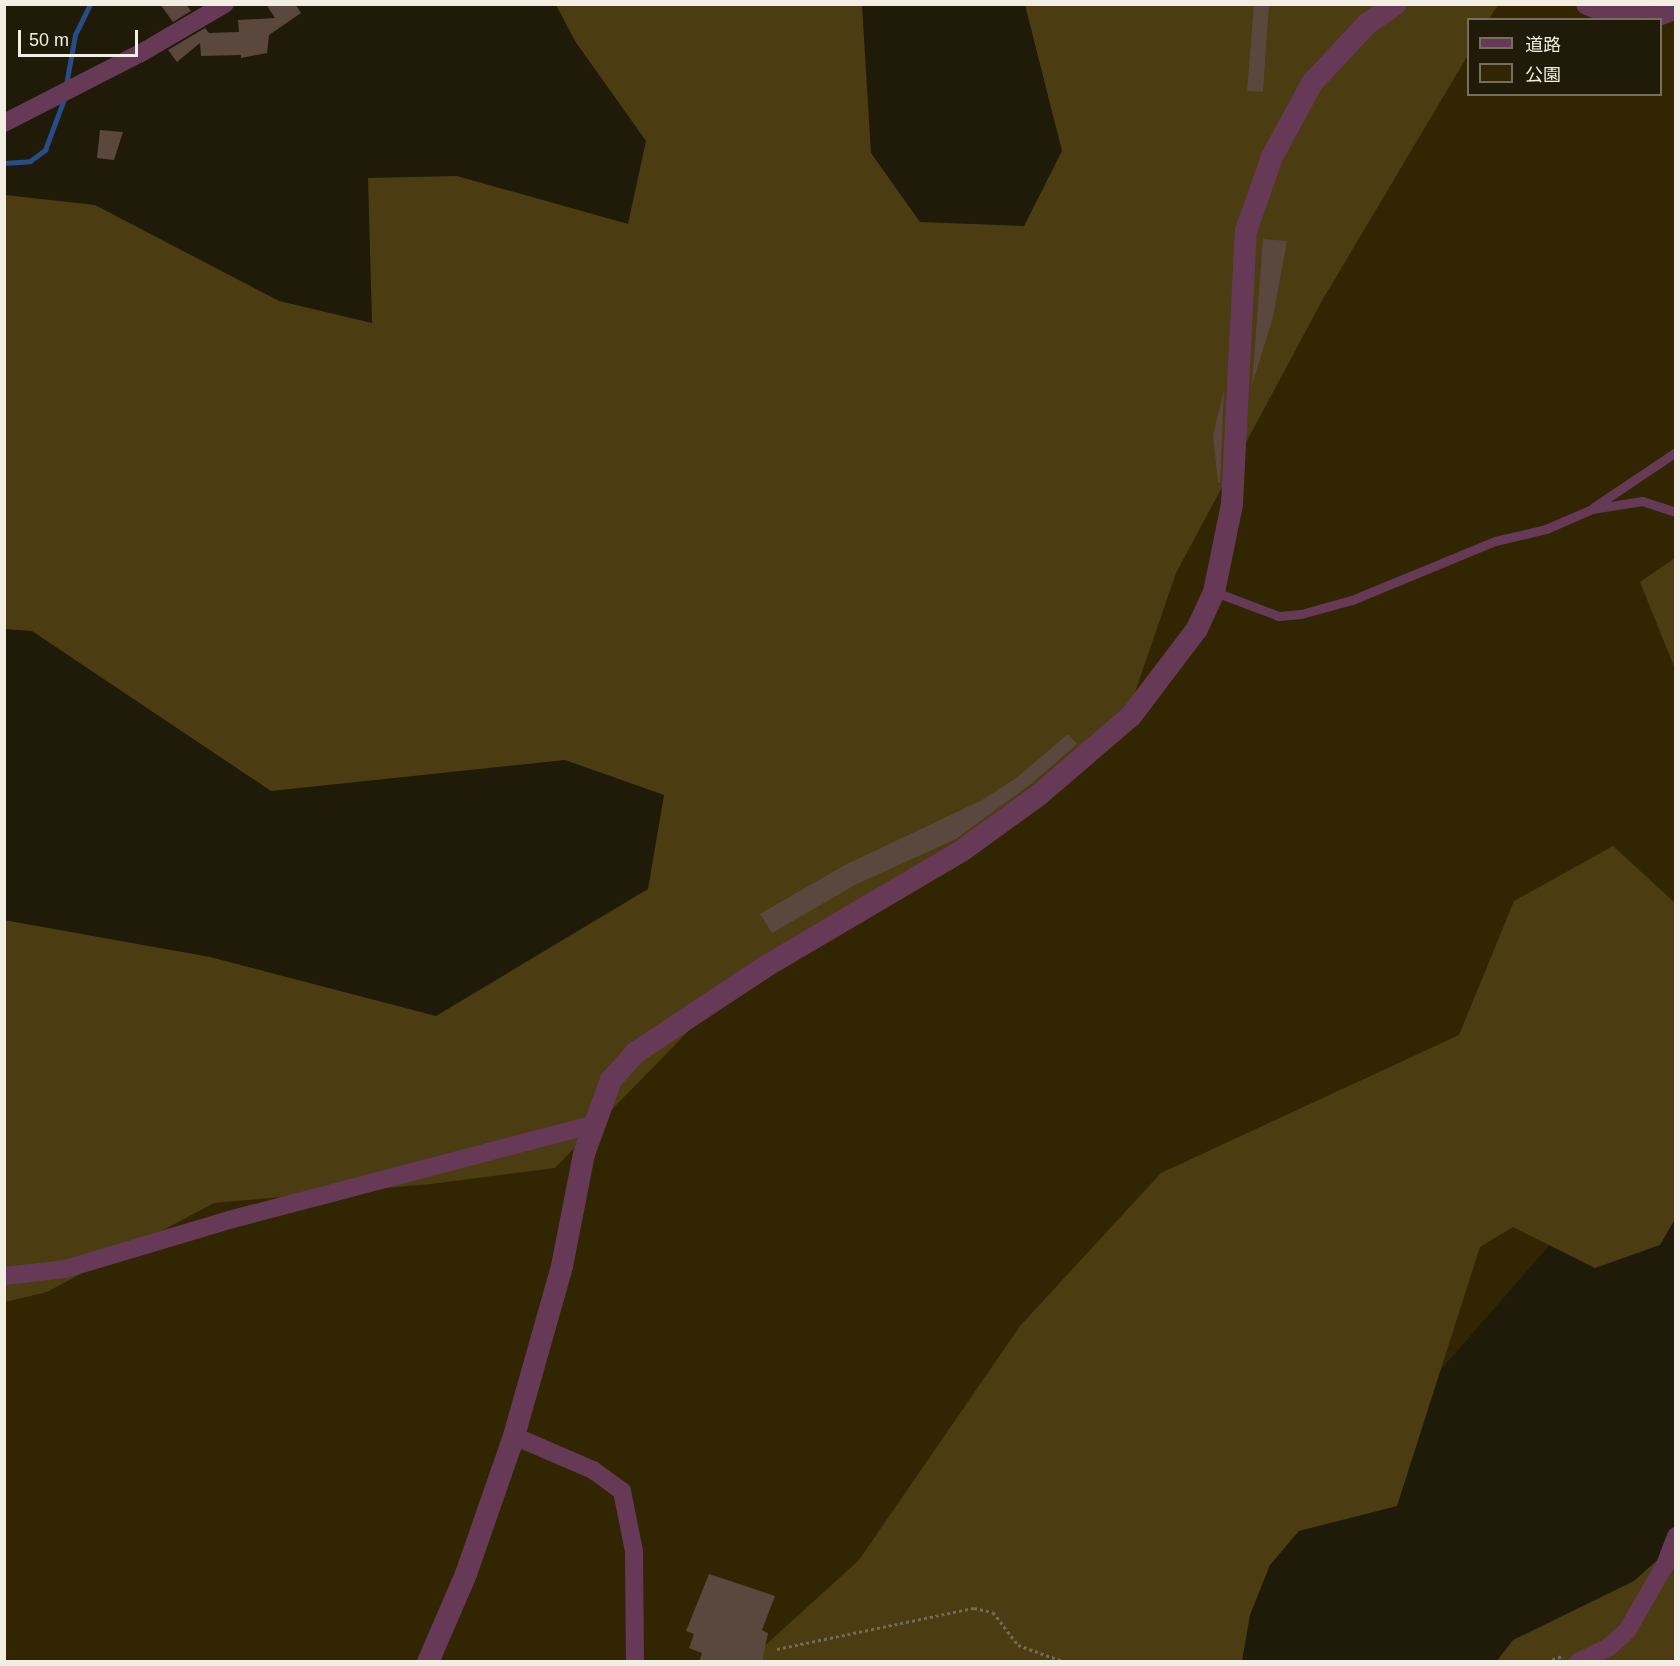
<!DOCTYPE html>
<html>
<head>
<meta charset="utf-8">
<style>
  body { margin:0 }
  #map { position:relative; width:1680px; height:1666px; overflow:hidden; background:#201a09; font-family:Helvetica,"Noto Sans JP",sans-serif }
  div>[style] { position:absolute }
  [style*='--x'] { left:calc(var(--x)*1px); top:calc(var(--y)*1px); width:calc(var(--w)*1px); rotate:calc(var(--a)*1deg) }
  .green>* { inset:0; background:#322501 }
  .forest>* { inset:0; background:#4b3c12 }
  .stream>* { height:4.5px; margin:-2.25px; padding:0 2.25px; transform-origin:2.25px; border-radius:2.25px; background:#284c85 }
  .building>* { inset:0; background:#5a473e }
  .path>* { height:3px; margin-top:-1.5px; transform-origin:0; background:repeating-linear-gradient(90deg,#706b5c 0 3px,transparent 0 6px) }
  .service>* { height:9px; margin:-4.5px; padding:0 4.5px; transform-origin:4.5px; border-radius:4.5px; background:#663a57 }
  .minor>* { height:18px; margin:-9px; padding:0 9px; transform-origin:9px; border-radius:9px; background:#663a57 }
  .tertiary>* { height:22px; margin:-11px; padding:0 11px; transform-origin:11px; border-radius:11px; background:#663a57 }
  span { translate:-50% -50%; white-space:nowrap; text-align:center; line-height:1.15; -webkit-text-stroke:6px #201a09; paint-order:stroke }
  .frame { position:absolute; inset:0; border:6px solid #f2eee3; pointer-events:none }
  .legend { position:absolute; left:1467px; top:18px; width:195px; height:78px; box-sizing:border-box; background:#201a09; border:2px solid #746f60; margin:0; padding:8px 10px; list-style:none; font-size:18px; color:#f2eee3 }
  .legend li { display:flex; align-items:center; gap:12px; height:30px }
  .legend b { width:30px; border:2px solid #746f60 }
  .scale { position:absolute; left:18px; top:30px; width:120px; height:27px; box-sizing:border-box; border:3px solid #f2eee3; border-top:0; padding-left:8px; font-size:18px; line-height:21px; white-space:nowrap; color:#f2eee3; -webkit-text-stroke:4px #201a09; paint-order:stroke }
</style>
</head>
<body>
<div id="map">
  <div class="green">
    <div style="clip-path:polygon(evenodd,1226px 5px,1675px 5px,1675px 1101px,1330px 1497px,908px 1661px,5px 1662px,5px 1224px,539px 1090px,1226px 5px,1468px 20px,1660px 20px,1660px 94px,1468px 94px,1468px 20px)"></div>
  </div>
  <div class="forest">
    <div style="clip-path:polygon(556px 5px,862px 5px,871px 153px,920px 222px,1024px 226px,1062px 151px,1025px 5px,1498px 5px,1489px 19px,1468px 20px,1468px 55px,1323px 299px,1176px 573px,1131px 704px,981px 842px,710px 1009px,555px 1168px,431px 1184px,214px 1203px,47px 1292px,5px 1302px,4px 920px,210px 957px,436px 1016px,648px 889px,664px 795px,565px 760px,271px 791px,32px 631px,5px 629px,5px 195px,95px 205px,279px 301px,372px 323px,368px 178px,457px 176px,628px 224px,646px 141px,575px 41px)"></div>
    <div style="clip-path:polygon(1675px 558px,1675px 669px,1640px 582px)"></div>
    <div style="clip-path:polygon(1613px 846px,1675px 903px,1675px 1219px,1660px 1245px,1595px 1268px,1513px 1227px,1480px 1247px,1397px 1506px,1299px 1531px,1270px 1565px,1250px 1615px,1242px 1661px,747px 1662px,859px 1560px,1020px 1326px,1161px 1173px,1459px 1035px,1514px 901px)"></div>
    <div style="clip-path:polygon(1675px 1544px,1675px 1661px,1496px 1662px,1513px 1640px,1634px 1581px)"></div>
  </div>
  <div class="stream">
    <div style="--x:66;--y:85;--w:51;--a:-79.8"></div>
    <div style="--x:75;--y:35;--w:34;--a:-64"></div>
    <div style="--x:4;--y:163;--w:26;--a:-4"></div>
    <div style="--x:30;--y:161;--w:19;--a:-36"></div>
    <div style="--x:45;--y:150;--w:54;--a:-69.6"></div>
  </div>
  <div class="building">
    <div style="clip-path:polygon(160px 4px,186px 4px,191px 11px,173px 22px)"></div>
    <div style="clip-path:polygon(266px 4px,295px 4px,301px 13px,269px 35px,267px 53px,241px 58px,241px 55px,201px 56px,200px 43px,177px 62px,168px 50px,205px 28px,209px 33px,239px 32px,238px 20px,275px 18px)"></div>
    <div style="clip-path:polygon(1254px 4px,1269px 4px,1263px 92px,1247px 91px)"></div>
    <div style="clip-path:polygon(100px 130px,123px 132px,114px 160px,97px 158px)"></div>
    <div style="clip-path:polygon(1263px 239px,1287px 241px,1273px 317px,1252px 385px)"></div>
    <div style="clip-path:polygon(1224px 390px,1220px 483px,1218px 483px,1213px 435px)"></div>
    <div style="clip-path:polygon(1068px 734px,1077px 744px,1031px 784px,956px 839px,855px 885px,772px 933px,760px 914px,845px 865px,982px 800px,1015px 779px)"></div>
    <div style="clip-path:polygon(709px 1574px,775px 1596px,762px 1630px,768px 1633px,762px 1662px,699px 1662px,702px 1653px,689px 1648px,694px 1634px,686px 1631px)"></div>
  </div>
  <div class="path">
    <div style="--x:777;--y:1649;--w:201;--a:-11.8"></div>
    <div style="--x:974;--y:1608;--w:19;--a:12"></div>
    <div style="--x:993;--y:1612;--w:41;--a:52.9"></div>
    <div style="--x:1018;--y:1645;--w:50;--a:19.9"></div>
    <div style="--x:1547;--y:1662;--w:16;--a:-22"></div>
  </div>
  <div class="service">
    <div style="--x:1594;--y:507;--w:99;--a:-33.9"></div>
    <div style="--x:1215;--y:592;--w:68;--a:20.6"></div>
    <div style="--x:1279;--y:616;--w:22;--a:-5"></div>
    <div style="--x:1301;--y:614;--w:53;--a:-15.4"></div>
    <div style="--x:1352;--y:600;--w:155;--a:-22.4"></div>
    <div style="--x:1495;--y:541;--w:52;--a:-13.2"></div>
    <div style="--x:1546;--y:529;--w:50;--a:-23.5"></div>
    <div style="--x:1592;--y:509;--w:51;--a:-9.1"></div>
    <div style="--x:1642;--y:501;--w:36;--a:18"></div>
  </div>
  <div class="minor">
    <div style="--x:4;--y:123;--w:154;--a:-27.1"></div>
    <div style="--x:141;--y:53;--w:97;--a:-30.3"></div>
    <div style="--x:4;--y:1276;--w:61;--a:-6.5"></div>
    <div style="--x:65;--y:1269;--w:171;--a:-16.6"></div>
    <div style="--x:229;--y:1220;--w:377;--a:-14.7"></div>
    <div style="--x:514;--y:1436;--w:86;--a:23.3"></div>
    <div style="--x:593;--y:1470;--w:36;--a:36"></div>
    <div style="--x:622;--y:1491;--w:61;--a:78.7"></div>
    <div style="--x:634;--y:1551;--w:111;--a:89.5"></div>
    <div style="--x:1578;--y:1662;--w:34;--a:-26"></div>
    <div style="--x:1609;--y:1647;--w:24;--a:-42"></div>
    <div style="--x:1627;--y:1631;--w:76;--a:-60.1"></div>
    <div style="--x:1665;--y:1565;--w:31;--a:-69"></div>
  </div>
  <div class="tertiary">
    <div style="--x:1587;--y:4;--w:34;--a:21"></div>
    <div style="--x:1619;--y:16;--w:34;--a:2"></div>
    <div style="--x:1653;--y:17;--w:25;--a:-21"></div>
    <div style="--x:428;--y:1662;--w:96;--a:-66.6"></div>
    <div style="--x:466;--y:1574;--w:146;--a:-70.8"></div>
    <div style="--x:514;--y:1436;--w:177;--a:-74.2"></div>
    <div style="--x:562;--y:1266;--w:114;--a:-78.9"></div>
    <div style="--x:584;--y:1154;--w:79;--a:-70"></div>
    <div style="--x:611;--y:1080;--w:36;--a:-48"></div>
    <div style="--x:635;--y:1053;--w:159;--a:-33.5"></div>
    <div style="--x:768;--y:965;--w:226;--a:-30.5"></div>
    <div style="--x:963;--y:850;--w:94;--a:-35.9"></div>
    <div style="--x:1039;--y:795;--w:121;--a:-40.7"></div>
    <div style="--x:1131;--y:716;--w:109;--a:-52.8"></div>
    <div style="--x:1197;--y:629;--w:41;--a:-65.3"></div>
    <div style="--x:1214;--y:592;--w:90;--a:-78.4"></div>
    <div style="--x:1232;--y:504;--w:273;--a:-87.1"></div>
    <div style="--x:1246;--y:231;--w:78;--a:-70.6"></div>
    <div style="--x:1272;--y:157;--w:84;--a:-61.6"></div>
    <div style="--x:1312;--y:83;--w:81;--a:-47"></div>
    <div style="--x:1367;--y:24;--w:35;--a:-35"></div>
  </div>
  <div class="frame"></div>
  <ul class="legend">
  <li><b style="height:8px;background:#663a57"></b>道路</li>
  <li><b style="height:16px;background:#322501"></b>公園</li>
  </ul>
  <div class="scale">50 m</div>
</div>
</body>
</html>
